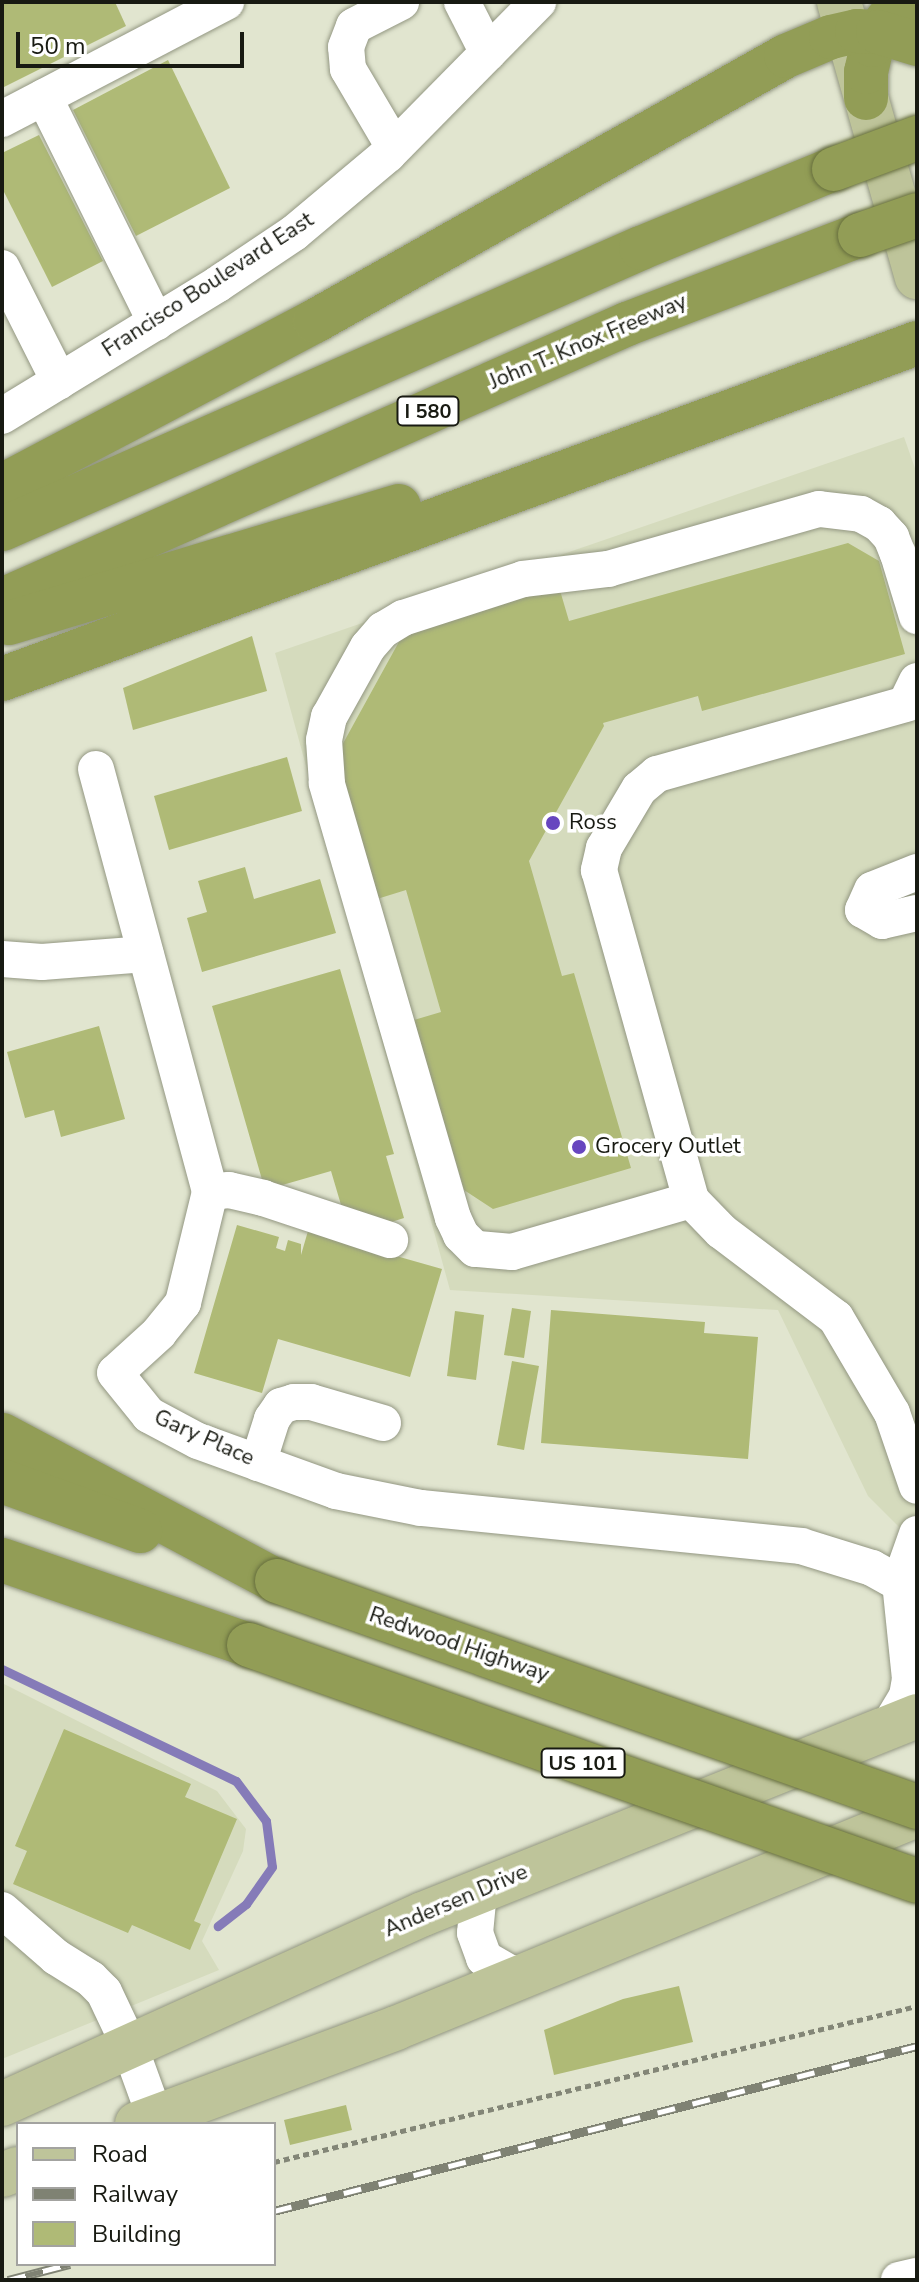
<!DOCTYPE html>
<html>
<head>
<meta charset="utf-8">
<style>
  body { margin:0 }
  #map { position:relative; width:919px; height:2282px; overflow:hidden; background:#e1e5cf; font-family:"Nunito Sans",sans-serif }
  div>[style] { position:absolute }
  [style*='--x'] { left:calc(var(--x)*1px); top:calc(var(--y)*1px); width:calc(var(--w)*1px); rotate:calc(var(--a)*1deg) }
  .built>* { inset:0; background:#d5dbbd }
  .stream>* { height:9px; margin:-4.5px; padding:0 4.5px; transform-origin:4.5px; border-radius:4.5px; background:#857bb8 }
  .building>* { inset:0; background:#afba76 }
  .path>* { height:5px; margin-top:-2.5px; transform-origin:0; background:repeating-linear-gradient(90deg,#838677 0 6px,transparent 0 10px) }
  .roads { filter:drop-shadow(0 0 2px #939782) drop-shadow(0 0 2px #939782) }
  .minor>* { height:36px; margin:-18px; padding:0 18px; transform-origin:18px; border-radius:18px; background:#fff }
  .major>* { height:44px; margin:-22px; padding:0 22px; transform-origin:22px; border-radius:22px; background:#bec49a }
  .highway>* { height:44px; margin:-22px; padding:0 22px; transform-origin:22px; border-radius:22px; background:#929d56 }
  .rail>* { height:9px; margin-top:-4.5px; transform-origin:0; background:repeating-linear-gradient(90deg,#fff 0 18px,#7f8273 0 36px); box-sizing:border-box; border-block:2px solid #7f8273 }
  .bridges { filter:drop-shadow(0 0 2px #676f3e) drop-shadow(0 0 2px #676f3e) }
  .highway-bridge>* { height:44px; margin:-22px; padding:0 22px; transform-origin:22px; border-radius:22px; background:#929d56 }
  .dots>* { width:22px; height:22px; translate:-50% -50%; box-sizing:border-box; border:4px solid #fff; border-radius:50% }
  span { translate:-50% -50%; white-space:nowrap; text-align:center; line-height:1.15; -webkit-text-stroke:7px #fff; paint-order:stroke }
  .shield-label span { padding:2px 6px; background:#fff; border:2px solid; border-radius:6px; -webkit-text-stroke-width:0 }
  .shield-label { font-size:20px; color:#181a12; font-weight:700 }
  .street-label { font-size:22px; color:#181a12 }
  .poi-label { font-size:22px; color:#181a12 }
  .left { translate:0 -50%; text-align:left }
  .frame { position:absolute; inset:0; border:4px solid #181a12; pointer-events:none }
  .legend { position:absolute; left:16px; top:2122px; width:260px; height:144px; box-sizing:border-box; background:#fff; border:2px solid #a3a3a0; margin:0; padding:10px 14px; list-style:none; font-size:24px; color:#181a12 }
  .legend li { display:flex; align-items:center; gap:16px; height:40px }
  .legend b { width:40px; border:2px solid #a3a3a0 }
  .scale { position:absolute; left:16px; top:32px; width:228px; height:36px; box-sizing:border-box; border:4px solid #181a12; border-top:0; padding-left:10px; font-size:24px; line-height:28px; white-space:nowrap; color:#181a12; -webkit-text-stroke:6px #fff; paint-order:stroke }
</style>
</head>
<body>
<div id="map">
  <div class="built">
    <div style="clip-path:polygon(904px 437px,917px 474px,917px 1545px,868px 1496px,778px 1310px,450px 1290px,275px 653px)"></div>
    <div style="clip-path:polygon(2px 1683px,217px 1791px,246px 1829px,243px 1851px,202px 1941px,219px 1970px,2px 2059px)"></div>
  </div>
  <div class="stream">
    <div style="--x:2;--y:1669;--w:259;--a:25.6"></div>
    <div style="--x:236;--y:1781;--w:50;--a:53.1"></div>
    <div style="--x:266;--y:1821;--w:46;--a:82.6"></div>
    <div style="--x:272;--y:1867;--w:45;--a:125.1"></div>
    <div style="--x:246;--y:1904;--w:36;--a:142"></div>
  </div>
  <div class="building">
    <div style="clip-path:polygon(2px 2px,115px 2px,126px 26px,2px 88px)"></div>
    <div style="clip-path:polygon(168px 60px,230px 188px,136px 236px,73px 110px)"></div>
    <div style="clip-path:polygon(39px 135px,103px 261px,52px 287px,2px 188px,2px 153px)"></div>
    <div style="clip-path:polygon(848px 543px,879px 561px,905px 654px,702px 711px,698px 696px,603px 723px,604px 726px,529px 861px,562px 976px,574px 973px,631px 1168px,493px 1209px,464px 1190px,414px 1020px,441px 1012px,406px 890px,377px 899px,335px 758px,406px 629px,559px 587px,569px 621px)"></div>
    <div style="clip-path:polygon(252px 636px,267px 691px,133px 730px,123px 688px)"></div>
    <div style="clip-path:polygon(287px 757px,302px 811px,169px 850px,154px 796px)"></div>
    <div style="clip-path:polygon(245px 867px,254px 899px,320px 879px,336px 933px,202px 972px,187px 918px,207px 912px,198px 881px)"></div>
    <div style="clip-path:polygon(340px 969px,394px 1154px,386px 1156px,404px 1218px,385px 1224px,344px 1215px,331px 1171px,265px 1190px,212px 1006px)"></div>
    <div style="clip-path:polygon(99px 1026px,125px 1119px,61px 1137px,54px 1110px,25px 1118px,7px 1052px)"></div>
    <div style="clip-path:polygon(237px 1225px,279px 1237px,276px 1248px,285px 1251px,288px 1240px,301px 1244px,301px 1255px,308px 1231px,442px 1269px,410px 1377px,278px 1339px,262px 1393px,194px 1373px)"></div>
    <div style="clip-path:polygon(512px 1308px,531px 1311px,524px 1358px,504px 1355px)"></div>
    <div style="clip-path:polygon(551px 1310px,705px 1322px,704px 1333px,758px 1337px,748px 1459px,541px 1443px)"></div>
    <div style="clip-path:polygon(455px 1311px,484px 1315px,476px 1380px,447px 1376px)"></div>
    <div style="clip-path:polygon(512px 1361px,539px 1366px,524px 1450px,497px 1445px)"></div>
    <div style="clip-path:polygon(64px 1729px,191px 1784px,185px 1797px,237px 1819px,194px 1921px,201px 1924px,190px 1950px,132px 1925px,128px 1933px,13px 1884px,27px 1851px,15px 1846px)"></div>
    <div style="clip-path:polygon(679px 1986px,693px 2042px,554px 2075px,544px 2030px,623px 1999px)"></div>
    <div style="clip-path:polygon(346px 2105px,352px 2130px,290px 2145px,284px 2120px)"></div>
  </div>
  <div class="path">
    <div style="--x:274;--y:2162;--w:662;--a:-13.64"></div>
  </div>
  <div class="roads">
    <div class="minor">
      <div style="--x:462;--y:2;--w:57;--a:63"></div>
      <div style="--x:44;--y:97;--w:252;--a:63.6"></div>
      <div style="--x:2;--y:119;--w:253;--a:-27.6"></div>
      <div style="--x:394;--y:147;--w:91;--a:-120.5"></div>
      <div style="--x:348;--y:69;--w:22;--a:-95"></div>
      <div style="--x:346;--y:47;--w:22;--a:-69"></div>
      <div style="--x:354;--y:26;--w:53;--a:-27.1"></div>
      <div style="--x:2;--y:268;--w:127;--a:63.2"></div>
      <div style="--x:2;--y:416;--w:253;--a:-31.4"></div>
      <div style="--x:218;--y:284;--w:92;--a:-33.9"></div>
      <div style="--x:294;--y:233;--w:123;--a:-40"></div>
      <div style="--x:388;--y:154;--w:214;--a:-45.4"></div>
      <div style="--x:917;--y:681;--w:25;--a:116"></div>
      <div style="--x:906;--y:704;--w:259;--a:164.3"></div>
      <div style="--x:657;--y:774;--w:23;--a:140"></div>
      <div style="--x:639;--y:789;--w:69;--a:120.7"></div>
      <div style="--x:604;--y:848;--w:23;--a:103"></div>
      <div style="--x:599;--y:870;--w:343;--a:74.4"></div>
      <div style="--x:691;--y:1200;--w:43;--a:45.9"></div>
      <div style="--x:721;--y:1231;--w:144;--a:37.1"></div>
      <div style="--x:836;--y:1318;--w:110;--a:59.5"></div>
      <div style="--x:892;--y:1413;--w:77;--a:71.1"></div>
      <div style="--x:96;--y:769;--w:438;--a:74.9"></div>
      <div style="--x:210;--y:1192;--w:114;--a:103.7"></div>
      <div style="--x:183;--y:1303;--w:38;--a:129"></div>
      <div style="--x:159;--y:1333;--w:59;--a:137.7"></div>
      <div style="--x:115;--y:1373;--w:54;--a:51"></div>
      <div style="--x:149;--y:1415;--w:55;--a:28"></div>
      <div style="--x:198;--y:1441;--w:147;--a:19.9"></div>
      <div style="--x:336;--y:1491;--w:87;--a:11.3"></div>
      <div style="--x:421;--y:1508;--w:382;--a:5.7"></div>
      <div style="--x:801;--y:1546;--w:74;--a:17.2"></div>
      <div style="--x:872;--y:1568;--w:51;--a:29.1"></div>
      <div style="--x:917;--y:872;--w:48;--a:158.2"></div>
      <div style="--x:872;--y:890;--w:22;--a:114"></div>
      <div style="--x:863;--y:910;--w:22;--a:30"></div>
      <div style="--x:882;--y:921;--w:36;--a:-13"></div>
      <div style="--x:2;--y:959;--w:40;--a:4.3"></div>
      <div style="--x:42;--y:962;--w:104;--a:-4.4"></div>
      <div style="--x:210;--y:1192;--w:19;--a:-6"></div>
      <div style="--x:229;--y:1190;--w:35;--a:13"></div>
      <div style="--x:263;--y:1198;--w:134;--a:18.3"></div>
      <div style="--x:691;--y:1200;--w:186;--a:163.8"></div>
      <div style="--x:512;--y:1252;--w:37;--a:-175"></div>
      <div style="--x:475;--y:1249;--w:20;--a:-135"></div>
      <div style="--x:461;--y:1235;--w:19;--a:-115"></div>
      <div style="--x:453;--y:1218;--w:453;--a:-106.2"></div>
      <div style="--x:327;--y:783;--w:43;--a:-94"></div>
      <div style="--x:324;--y:740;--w:24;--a:-78"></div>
      <div style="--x:329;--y:717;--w:80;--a:-60.9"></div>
      <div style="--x:368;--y:647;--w:23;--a:-49"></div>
      <div style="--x:383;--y:630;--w:23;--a:-31"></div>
      <div style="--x:403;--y:618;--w:126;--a:-18"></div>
      <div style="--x:523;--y:579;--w:86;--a:-6.7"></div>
      <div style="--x:608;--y:569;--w:219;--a:-15.9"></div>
      <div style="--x:819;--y:509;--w:42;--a:6.8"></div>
      <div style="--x:861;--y:514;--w:21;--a:29"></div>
      <div style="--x:879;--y:524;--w:18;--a:47"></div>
      <div style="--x:891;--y:537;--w:18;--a:68"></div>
      <div style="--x:898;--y:554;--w:65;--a:73"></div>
      <div style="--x:258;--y:1463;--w:46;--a:-72.3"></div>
      <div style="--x:272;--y:1419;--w:16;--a:-55"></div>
      <div style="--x:281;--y:1406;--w:14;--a:-17"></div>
      <div style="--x:294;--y:1402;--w:17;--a:0"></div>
      <div style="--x:311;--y:1402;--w:75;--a:16.3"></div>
      <div style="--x:900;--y:1582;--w:51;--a:-70.5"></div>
      <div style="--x:889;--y:1726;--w:35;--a:-59"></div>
      <div style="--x:907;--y:1696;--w:17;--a:-80"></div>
      <div style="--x:910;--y:1679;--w:98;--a:-95.9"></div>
      <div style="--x:479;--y:1891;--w:42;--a:95.4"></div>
      <div style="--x:475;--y:1933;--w:27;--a:70"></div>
      <div style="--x:484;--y:1958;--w:30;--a:30"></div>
      <div style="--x:510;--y:1973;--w:18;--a:3"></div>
      <div style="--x:2;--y:1910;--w:72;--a:41"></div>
      <div style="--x:56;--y:1957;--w:41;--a:32.2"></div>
      <div style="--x:91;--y:1979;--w:18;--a:45"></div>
      <div style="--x:104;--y:1992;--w:59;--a:64.7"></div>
      <div style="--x:129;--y:2045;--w:77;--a:70.1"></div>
      <div style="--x:899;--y:2280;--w:18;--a:-13"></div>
    </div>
    <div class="major">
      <div style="--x:839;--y:2;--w:286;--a:74.2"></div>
      <div style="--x:2;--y:2104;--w:462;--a:-24.3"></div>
      <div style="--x:423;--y:1914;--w:532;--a:-21.84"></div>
      <div style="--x:137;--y:2124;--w:276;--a:-20.3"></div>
      <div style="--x:396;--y:2028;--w:563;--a:-22.24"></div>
      <div style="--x:2;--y:2175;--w:17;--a:-21"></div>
    </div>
    <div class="highway">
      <div style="--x:866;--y:98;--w:26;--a:-90"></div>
      <div style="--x:866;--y:72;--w:28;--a:-77"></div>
      <div style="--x:872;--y:45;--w:29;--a:-59"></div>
      <div style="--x:887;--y:20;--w:26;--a:-43"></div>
      <div style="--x:2;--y:486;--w:354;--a:-27.8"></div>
      <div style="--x:315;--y:321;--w:540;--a:-29.36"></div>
      <div style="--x:786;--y:56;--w:49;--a:-22.9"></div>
      <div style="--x:831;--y:37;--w:27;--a:-13"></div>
      <div style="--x:857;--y:31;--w:21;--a:3"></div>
      <div style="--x:878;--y:32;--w:41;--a:17.1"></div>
      <div style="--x:2;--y:529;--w:698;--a:-23.74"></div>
      <div style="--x:641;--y:248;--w:209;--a:-22.3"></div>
      <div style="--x:2;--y:600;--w:683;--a:-23.83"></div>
      <div style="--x:627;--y:324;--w:249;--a:-20.9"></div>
      <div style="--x:9;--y:623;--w:407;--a:-16.7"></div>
      <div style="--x:2;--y:679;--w:975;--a:-20.16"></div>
      <div style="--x:2;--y:1435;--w:311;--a:28"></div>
      <div style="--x:2;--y:1481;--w:147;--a:19.9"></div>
      <div style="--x:2;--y:1560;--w:261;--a:19"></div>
    </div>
  </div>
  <div class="rail">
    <div style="--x:274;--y:2211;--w:664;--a:-14.39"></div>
    <div style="--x:8;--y:2280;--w:64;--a:-14.5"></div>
  </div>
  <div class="bridges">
    <div class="highway-bridge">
      <div style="--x:834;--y:169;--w:89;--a:-20.5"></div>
      <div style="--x:860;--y:235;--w:60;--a:-19.3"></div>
      <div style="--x:277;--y:1581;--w:679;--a:19.45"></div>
      <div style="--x:249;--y:1645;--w:708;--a:19.46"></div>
    </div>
  </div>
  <div class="dots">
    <div style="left:553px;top:823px;background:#6746bf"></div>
    <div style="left:579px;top:1147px;background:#6746bf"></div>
  </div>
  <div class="shield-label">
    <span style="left:428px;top:411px">I 580</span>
    <span style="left:583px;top:1763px">US 101</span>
  </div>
  <div class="street-label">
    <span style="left:208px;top:285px;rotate:-33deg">Francisco Boulevard East</span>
    <span style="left:588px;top:342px;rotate:-23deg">John T. Knox Freeway</span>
    <span style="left:204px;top:1438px;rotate:24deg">Gary Place</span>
    <span style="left:459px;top:1645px;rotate:19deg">Redwood Highway</span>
    <span style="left:456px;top:1901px;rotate:-23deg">Andersen Drive</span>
  </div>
  <div class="poi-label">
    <span class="left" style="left:569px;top:823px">Ross</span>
    <span class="left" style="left:595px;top:1147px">Grocery Outlet</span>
  </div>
  <div class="frame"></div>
  <ul class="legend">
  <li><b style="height:10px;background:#bec49a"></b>Road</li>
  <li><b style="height:10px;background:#7f8273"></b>Railway</li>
  <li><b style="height:22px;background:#afba76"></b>Building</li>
  </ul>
  <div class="scale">50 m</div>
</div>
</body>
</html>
